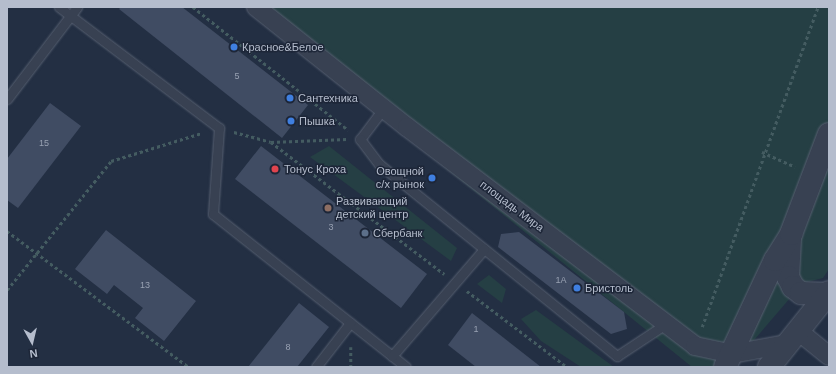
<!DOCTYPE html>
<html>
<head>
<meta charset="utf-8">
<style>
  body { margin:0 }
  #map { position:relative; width:836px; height:374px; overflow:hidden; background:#232f43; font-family:Arial,sans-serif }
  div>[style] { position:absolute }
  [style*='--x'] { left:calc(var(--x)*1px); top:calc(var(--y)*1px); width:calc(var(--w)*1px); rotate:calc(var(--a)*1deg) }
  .green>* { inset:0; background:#253f44 }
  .building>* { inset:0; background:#404c63 }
  .path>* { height:2.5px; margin-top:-1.25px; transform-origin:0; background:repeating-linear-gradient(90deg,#445c61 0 3px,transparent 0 6px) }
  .roads { filter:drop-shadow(0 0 1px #565f70) drop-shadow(0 0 1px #565f70) }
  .service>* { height:9px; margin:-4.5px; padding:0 4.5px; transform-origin:4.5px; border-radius:4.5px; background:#384152 }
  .minor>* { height:18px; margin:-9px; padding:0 9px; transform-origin:9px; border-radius:9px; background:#384152 }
  .tertiary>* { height:22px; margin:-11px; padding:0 11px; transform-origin:11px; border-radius:11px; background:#384152 }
  .dots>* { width:11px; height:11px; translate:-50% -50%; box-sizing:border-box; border:2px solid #1d2638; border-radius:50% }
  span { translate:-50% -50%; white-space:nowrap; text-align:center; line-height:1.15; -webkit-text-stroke:3px #1d2638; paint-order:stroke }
  .number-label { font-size:9px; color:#98a1b2 }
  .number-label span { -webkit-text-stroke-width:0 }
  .poi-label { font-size:11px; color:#b5bdcd }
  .left { translate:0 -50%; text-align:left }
  .right { translate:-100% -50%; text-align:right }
  .street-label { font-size:11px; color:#b5bdcd }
  .frame { position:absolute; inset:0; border:8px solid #b5bdcd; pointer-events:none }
  .north { position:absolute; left:12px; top:322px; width:40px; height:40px; -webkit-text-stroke:3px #1d2638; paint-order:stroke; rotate:172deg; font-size:11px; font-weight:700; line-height:16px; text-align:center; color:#b5bdcd }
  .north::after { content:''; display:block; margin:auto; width:14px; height:18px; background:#b5bdcd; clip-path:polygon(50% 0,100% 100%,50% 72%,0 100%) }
</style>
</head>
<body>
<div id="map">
  <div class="green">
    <div style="clip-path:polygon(246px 7px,829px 7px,829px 269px,823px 278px,803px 283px,731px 367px,692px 367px)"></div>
    <div style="clip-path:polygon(329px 146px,457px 248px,451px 261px,310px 157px)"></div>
    <div style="clip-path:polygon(489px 275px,506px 289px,502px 303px,477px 284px)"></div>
    <div style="clip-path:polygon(536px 310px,614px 367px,581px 367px,541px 341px,521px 319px)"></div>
  </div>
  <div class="building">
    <div style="clip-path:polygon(121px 7px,182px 7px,308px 105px,282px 138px,119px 9px)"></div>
    <div style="clip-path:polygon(50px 103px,81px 126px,18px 208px,7px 200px,7px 159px)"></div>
    <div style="clip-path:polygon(261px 146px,427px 274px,401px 308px,235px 179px)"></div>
    <div style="clip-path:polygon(106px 230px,196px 301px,164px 341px,135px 318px,143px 308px,114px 285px,107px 294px,75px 269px)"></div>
    <div style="clip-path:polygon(519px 232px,624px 312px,627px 329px,611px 334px,498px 247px,501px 234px)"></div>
    <div style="clip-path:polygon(299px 303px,329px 327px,297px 367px,248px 367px)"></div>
    <div style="clip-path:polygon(472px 313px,541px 367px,476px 367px,448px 345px)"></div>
  </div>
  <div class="path">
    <div style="--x:193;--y:7;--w:198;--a:38.4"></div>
    <div style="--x:234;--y:132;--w:38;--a:15"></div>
    <div style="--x:271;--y:142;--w:76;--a:-2.3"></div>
    <div style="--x:271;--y:142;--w:218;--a:37.3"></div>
    <div style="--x:762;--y:152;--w:36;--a:24"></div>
    <div style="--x:7;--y:231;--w:227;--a:36.8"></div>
    <div style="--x:7;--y:290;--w:166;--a:-51.1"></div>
    <div style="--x:111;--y:161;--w:95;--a:-17.1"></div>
    <div style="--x:467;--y:291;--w:126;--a:37.2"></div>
    <div style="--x:702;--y:327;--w:340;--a:-70.1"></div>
    <div style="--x:351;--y:347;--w:20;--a:90"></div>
  </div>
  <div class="roads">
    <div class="service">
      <div style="--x:59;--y:7;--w:201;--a:37.1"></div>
      <div style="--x:219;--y:128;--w:86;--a:94"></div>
      <div style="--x:213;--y:214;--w:246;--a:38.4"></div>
      <div style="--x:7;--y:99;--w:116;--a:-52.7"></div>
      <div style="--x:383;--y:109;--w:38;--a:127"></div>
      <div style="--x:360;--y:139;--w:31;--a:53"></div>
      <div style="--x:379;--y:164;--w:306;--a:38.9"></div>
      <div style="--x:617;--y:356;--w:60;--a:-33.4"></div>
      <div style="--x:392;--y:356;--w:141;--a:-49.3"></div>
      <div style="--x:316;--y:367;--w:56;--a:-52.3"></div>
    </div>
    <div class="minor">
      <div style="--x:256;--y:7;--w:193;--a:38.5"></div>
      <div style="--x:407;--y:127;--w:362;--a:37.2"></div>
      <div style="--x:695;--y:346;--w:38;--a:12"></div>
      <div style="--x:732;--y:354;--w:55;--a:-10.5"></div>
      <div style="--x:797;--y:330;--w:41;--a:39.1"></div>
    </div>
    <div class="tertiary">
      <div style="--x:790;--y:239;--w:38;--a:93"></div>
      <div style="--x:788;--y:277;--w:11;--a:63"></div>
      <div style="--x:793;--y:287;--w:10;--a:37"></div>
      <div style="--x:801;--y:293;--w:26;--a:2"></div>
      <div style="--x:725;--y:367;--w:118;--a:-65"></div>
      <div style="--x:775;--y:260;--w:31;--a:-58"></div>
      <div style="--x:791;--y:234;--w:107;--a:-69.2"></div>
      <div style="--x:769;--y:367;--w:96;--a:-51.3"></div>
    </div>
  </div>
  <div class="dots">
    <div style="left:234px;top:47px;background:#3f7fe0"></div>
    <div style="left:290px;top:98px;background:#3f7fe0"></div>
    <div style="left:291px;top:121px;background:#3f7fe0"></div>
    <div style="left:275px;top:169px;background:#e0444e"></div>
    <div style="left:432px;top:178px;background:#3f7fe0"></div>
    <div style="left:328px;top:208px;background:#8d6e63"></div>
    <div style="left:365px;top:233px;background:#5c6f8a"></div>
    <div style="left:577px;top:288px;background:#3f7fe0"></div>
  </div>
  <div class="number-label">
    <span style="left:237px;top:76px">5</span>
    <span style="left:44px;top:143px">15</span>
    <span style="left:331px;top:227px">3</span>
    <span style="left:561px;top:280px">1А</span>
    <span style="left:145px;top:285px">13</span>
    <span style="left:476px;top:329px">1</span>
    <span style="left:288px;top:347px">8</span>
  </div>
  <div class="poi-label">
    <span class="left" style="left:242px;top:47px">Красное&amp;Белое</span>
    <span class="left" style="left:298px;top:98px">Сантехника</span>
    <span class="left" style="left:299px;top:121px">Пышка</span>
    <span class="left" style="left:284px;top:169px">Тонус Кроха</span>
    <span class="right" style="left:424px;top:178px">Овощной<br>с/х рынок</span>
    <span class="left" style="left:336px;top:208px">Развивающий<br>детский центр</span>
    <span class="left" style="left:373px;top:233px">Сбербанк</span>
    <span class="left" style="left:585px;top:288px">Бристоль</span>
  </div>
  <div class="street-label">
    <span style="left:512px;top:206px;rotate:37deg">площадь Мира</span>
  </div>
  <div class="frame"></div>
  <div class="north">N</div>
</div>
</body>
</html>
